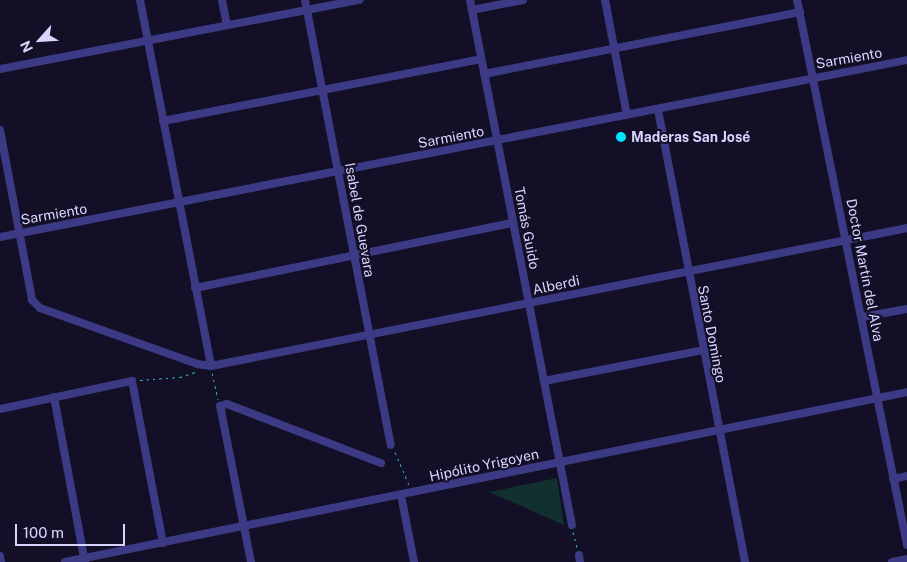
<!DOCTYPE html>
<html>
<head>
<meta charset="utf-8">
<style>
  body { margin:0 }
  #map { position:relative; width:907px; height:562px; overflow:hidden; background:#130f26; font-family:"Public Sans",sans-serif }
  div>[style] { position:absolute }
  [style*='--x'] { left:calc(var(--x)*1px); top:calc(var(--y)*1px); width:calc(var(--w)*1px); rotate:calc(var(--a)*1deg) }
  .green>* { inset:0; background:#12302f }
  .path>* { height:1px; margin-top:-0.5px; transform-origin:0; background:repeating-linear-gradient(90deg,#2fb8b0 0 2.5px,transparent 0 6.5px) }
  .minor>* { height:8px; margin:-4px; padding:0 4px; transform-origin:4px; border-radius:4px; background:#3d3a85 }
  .dots>* { width:14px; height:14px; translate:-50% -50%; box-sizing:border-box; border:2px solid #130f26; border-radius:50% }
  span { translate:-50% -50%; white-space:nowrap; text-align:center; line-height:1.15; -webkit-text-stroke:4px #130f26; paint-order:stroke }
  .street-label { font-size:14px; color:#d9d4ff }
  .poi-label { font-size:14px; color:#d9d4ff; font-weight:700 }
  .left { translate:0 -50%; text-align:left }
  .north { position:absolute; left:15px; top:15px; width:50px; height:50px; -webkit-text-stroke:4px #130f26; paint-order:stroke; rotate:244deg; font-size:14px; font-weight:700; line-height:20px; text-align:center; color:#d9d4ff }
  .north::after { content:''; display:block; margin:auto; width:18px; height:22px; background:#d9d4ff; clip-path:polygon(50% 0,100% 100%,50% 72%,0 100%) }
  .scale { position:absolute; left:15px; top:524px; width:110px; height:22px; box-sizing:border-box; border:2px solid #d9d4ff; border-top:0; padding-left:6px; font-size:15px; line-height:18px; white-space:nowrap; color:#d9d4ff; -webkit-text-stroke:4px #130f26; paint-order:stroke }
</style>
</head>
<body>
<div id="map">
  <div class="green">
    <div style="clip-path:polygon(557px 478px,564px 525px,489px 492px)"></div>
  </div>
  <div class="path">
    <div style="--x:212;--y:373;--w:27;--a:77"></div>
    <div style="--x:140;--y:380;--w:40;--a:-4.3"></div>
    <div style="--x:180;--y:377;--w:16;--a:-18"></div>
    <div style="--x:395;--y:452;--w:36;--a:67"></div>
    <div style="--x:573;--y:532;--w:16;--a:75"></div>
  </div>
  <div class="minor">
    <div style="--x:140;--y:0;--w:373;--a:79"></div>
    <div style="--x:222;--y:0;--w:25;--a:79"></div>
    <div style="--x:305;--y:0;--w:453;--a:79.1"></div>
    <div style="--x:470;--y:0;--w:535;--a:79.01"></div>
    <div style="--x:605;--y:0;--w:117;--a:79.2"></div>
    <div style="--x:797;--y:0;--w:556;--a:78.59"></div>
    <div style="--x:472;--y:10;--w:52;--a:-11.1"></div>
    <div style="--x:0;--y:69;--w:366;--a:-10.9"></div>
    <div style="--x:484;--y:74;--w:322;--a:-11.1"></div>
    <div style="--x:658;--y:110;--w:460;--a:79.1"></div>
    <div style="--x:163;--y:121;--w:324;--a:-11"></div>
    <div style="--x:0;--y:130;--w:173;--a:79.3"></div>
    <div style="--x:32;--y:300;--w:11;--a:45"></div>
    <div style="--x:40;--y:308;--w:167;--a:19.6"></div>
    <div style="--x:197;--y:364;--w:14;--a:8"></div>
    <div style="--x:211;--y:366;--w:710;--a:-11.21"></div>
    <div style="--x:0;--y:237;--w:924;--a:-11.04"></div>
    <div style="--x:195;--y:288;--w:325;--a:-11.6"></div>
    <div style="--x:862;--y:317;--w:46;--a:-10.1"></div>
    <div style="--x:544;--y:381;--w:162;--a:-11"></div>
    <div style="--x:54;--y:397;--w:168;--a:79.4"></div>
    <div style="--x:0;--y:409;--w:135;--a:-12"></div>
    <div style="--x:132;--y:381;--w:165;--a:79.2"></div>
    <div style="--x:893;--y:479;--w:14;--a:-12"></div>
    <div style="--x:401;--y:495;--w:68;--a:79"></div>
    <div style="--x:579;--y:555;--w:7;--a:82"></div>
    <div style="--x:0;--y:556;--w:6;--a:81"></div>
    <div style="--x:65;--y:562;--w:859;--a:-11.41"></div>
    <div style="--x:251;--y:562;--w:159;--a:-101.2"></div>
    <div style="--x:220;--y:406;--w:7;--a:-16"></div>
    <div style="--x:227;--y:404;--w:165;--a:21"></div>
    <div style="--x:892;--y:562;--w:15;--a:-11"></div>
  </div>
  <div class="dots">
    <div style="left:621px;top:137px;background:#00e5ff"></div>
  </div>
  <div class="street-label">
    <span style="left:849px;top:58px;rotate:-10deg">Sarmiento</span>
    <span style="left:451px;top:137px;rotate:-11deg">Sarmiento</span>
    <span style="left:54px;top:214px;rotate:-10deg">Sarmiento</span>
    <span style="left:360px;top:220px;rotate:80deg">Isabel de Guevara</span>
    <span style="left:527px;top:228px;rotate:79deg">Tomás Guido</span>
    <span style="left:865px;top:270px;rotate:79deg">Doctor Martín del Alva</span>
    <span style="left:556px;top:285px;rotate:-12deg">Alberdi</span>
    <span style="left:712px;top:334px;rotate:79deg">Santo Domingo</span>
    <span style="left:484px;top:465px;rotate:-12deg">Hipólito Yrigoyen</span>
  </div>
  <div class="poi-label">
    <span class="left" style="left:631px;top:137px">Maderas San José</span>
  </div>
  <div class="north">N</div>
  <div class="scale">100 m</div>
</div>
</body>
</html>
